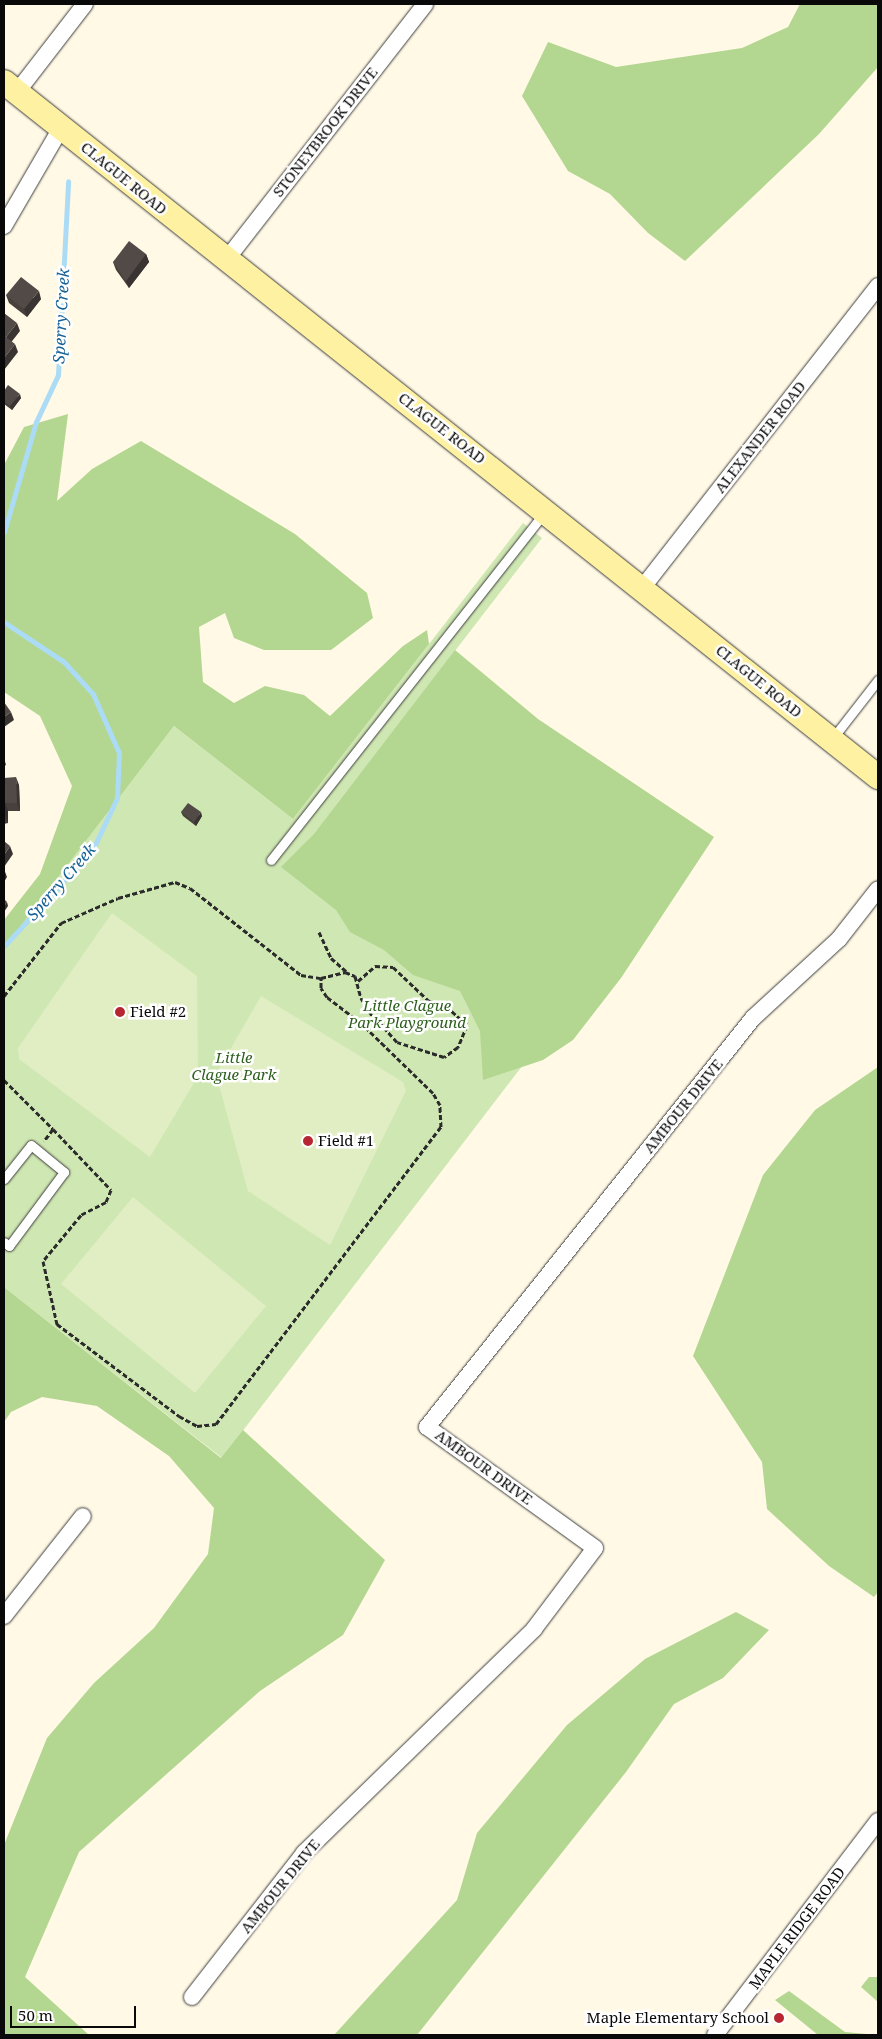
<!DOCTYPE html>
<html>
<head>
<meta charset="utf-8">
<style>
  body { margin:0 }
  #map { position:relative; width:882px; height:2039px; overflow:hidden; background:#fff9e6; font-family:"Noto Serif",serif }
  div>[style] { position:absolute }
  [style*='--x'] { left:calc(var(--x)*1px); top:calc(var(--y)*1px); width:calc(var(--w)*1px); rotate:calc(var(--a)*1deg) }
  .green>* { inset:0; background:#cfe7b2 }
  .forest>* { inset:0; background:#b3d791 }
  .pitch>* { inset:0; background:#e1eec3 }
  .stream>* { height:5px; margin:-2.5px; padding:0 2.5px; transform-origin:2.5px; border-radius:2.5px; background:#acdbf5 }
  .path>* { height:3px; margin-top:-1.5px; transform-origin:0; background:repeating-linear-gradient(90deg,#2b2b2b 0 5px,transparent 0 7.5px) }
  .roads { filter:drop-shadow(0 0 1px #3c3c3c) drop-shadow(0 0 1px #3c3c3c) }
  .service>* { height:9px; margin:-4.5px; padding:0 4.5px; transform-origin:4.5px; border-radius:4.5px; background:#fff }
  .minor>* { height:16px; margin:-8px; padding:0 8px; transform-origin:8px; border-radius:8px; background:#fff }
  .secondary>* { height:24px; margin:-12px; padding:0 12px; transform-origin:12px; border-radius:12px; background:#fef1a2 }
  .wall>* { inset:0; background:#47403c }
  .shaded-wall>* { inset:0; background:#393431 }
  .building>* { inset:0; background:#524a46 }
  .dots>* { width:14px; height:14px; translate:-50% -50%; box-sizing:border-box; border:2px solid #fff; border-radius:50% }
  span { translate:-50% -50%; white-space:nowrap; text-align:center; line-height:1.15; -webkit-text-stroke:5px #fff; paint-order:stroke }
  .street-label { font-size:15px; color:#090909 }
  .park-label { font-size:15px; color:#2c5f1c; font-style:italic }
  .poi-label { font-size:15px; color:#090909 }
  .left { translate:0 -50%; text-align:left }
  .right { translate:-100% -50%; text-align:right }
  .water-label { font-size:16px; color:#166297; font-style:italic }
  .frame { position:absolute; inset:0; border:5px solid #090909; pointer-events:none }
  .scale { position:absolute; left:10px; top:2006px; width:126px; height:22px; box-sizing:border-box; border:2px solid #090909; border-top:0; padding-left:6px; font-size:15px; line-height:18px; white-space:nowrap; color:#090909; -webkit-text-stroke:4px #fff; paint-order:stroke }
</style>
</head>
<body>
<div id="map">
  <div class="green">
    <div style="clip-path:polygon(523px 523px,542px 538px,313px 835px,555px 1023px,222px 1458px,4px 1287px,4px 948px,174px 726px,293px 819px)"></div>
  </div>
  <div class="forest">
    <div style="clip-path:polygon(800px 4px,878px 4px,878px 67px,819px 134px,685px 261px,648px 233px,610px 194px,568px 171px,522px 96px,548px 42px,616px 67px,742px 48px,788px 27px)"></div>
    <div style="clip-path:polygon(68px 414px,57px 501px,92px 469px,141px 441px,295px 534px,367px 593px,373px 618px,331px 650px,264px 650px,234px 638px,225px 613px,199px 627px,203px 682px,234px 703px,265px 686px,304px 695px,330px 716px,403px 646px,427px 630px,429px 644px,293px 819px,174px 726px,4px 948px,4px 920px,40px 874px,72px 786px,40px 716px,4px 692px,4px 465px,24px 427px)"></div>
    <div style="clip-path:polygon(455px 650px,538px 719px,714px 837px,621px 978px,573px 1040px,543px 1060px,483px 1080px,480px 1031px,460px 991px,413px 975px,384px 950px,350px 932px,336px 910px,281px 867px,313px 835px)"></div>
    <div style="clip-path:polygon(878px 1067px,878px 1592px,874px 1597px,829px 1566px,767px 1509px,762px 1462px,693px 1356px,763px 1175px,815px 1110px)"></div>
    <div style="clip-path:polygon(4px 1287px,221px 1458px,243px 1430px,385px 1560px,343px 1635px,260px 1691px,79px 1852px,25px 1977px,89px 2035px,4px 2035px,4px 1845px,47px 1738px,94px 1683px,154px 1628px,208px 1554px,214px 1508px,169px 1456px,97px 1406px,42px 1397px,11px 1412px,4px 1422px)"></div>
    <div style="clip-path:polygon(736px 1612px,769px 1630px,723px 1678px,674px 1704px,626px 1772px,417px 2035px,334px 2035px,457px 1900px,477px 1833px,567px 1725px,645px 1659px)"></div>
    <div style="clip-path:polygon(869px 1977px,878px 1977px,878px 2002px,861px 1987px)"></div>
    <div style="clip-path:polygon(789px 1991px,845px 2032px,878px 2035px,818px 2035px,775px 2000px)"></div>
  </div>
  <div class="pitch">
    <div style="clip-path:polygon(112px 913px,197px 976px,198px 1076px,150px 1157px,19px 1059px,18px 1048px)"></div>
    <div style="clip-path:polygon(261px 996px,403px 1082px,406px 1091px,330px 1245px,248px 1191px,216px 1074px)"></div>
    <div style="clip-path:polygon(133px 1197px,266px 1306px,195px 1393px,61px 1284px)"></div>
  </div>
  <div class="stream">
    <div style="--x:4;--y:532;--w:115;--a:-73.8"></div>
    <div style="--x:36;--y:422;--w:52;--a:-64.9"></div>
    <div style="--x:58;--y:375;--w:194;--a:-87"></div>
    <div style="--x:4;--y:622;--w:72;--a:33.7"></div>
    <div style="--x:64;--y:662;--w:43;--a:47.8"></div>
    <div style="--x:93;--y:694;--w:64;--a:66.2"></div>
    <div style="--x:119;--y:753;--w:45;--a:92.5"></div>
    <div style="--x:117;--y:798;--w:56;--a:115.2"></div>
    <div style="--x:93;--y:849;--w:132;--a:132.5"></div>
  </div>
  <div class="path">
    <div style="--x:319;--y:932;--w:29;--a:65"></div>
    <div style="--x:331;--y:958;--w:20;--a:41"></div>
    <div style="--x:358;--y:981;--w:23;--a:-41"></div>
    <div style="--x:375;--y:966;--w:18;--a:3"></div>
    <div style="--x:393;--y:967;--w:50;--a:43.4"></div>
    <div style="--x:429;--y:1001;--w:18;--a:16"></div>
    <div style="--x:446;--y:1006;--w:28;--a:42"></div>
    <div style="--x:467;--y:1025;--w:24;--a:112"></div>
    <div style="--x:458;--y:1047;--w:17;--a:144"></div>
    <div style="--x:444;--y:1057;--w:49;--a:-162.3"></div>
    <div style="--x:397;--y:1042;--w:31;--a:-132"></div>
    <div style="--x:4;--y:996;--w:93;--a:-52"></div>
    <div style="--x:61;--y:923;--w:62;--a:-23.7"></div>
    <div style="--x:118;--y:898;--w:59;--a:-15.7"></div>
    <div style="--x:175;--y:882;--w:16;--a:22"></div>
    <div style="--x:190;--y:888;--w:141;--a:38.1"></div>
    <div style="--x:301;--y:975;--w:20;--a:9"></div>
    <div style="--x:321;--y:978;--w:25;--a:-14"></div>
    <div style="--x:345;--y:972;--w:11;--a:22"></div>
    <div style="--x:355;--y:976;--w:23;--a:75"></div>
    <div style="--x:361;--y:998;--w:28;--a:58"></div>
    <div style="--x:376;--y:1022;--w:15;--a:176"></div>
    <div style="--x:361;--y:1023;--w:43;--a:-142.6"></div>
    <div style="--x:327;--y:997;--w:11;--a:-124"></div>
    <div style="--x:321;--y:988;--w:10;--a:-90"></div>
    <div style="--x:4;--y:1080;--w:69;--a:45"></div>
    <div style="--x:53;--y:1129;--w:15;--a:127"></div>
    <div style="--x:53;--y:1129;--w:84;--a:46.4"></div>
    <div style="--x:111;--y:1190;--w:13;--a:113"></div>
    <div style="--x:106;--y:1202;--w:28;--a:153"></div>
    <div style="--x:81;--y:1215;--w:60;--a:129.6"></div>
    <div style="--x:43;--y:1261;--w:65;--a:77.5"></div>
    <div style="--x:57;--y:1324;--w:153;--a:37"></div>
    <div style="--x:179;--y:1416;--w:21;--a:29"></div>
    <div style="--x:197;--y:1426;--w:19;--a:-6"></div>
    <div style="--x:216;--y:1424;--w:373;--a:-52.9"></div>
    <div style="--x:441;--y:1127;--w:22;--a:-93"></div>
    <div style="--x:440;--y:1105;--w:14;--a:-120"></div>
    <div style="--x:433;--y:1093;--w:100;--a:-135.8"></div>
  </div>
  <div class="roads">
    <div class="service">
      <div style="--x:832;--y:739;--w:75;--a:-52.1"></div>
      <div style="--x:271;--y:860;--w:443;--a:-51.8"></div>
      <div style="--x:4;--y:1179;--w:43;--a:-51.5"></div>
      <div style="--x:31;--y:1145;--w:43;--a:39.3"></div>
      <div style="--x:64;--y:1172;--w:92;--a:126.6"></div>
      <div style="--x:9;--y:1246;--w:6;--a:-141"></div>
    </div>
    <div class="minor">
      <div style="--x:17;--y:92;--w:111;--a:-52.3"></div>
      <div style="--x:4;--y:226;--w:113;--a:-59.8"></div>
      <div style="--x:226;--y:260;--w:324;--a:-52.1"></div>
      <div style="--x:643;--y:587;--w:382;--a:-52"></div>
      <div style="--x:4;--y:1616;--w:127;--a:-51.7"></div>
      <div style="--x:192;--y:1997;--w:182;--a:-52.1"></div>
      <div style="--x:304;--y:1853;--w:321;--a:-44.2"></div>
      <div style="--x:534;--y:1629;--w:101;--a:-53"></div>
      <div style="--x:595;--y:1548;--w:207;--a:-144.2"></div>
      <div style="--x:427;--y:1427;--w:523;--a:-51.44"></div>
      <div style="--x:753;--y:1018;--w:117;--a:-42.6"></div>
      <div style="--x:839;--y:939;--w:63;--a:-52"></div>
      <div style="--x:715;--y:2035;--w:269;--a:-52.7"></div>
    </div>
    <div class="secondary">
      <div style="--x:4;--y:82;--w:1117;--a:38.49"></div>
    </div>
  </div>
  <div class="wall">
    <div style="clip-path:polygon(146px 254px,149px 262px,129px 288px,116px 270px,113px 262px)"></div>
    <div style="clip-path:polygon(6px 295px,41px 299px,27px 317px,9px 303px)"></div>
    <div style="clip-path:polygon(4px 391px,21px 398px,12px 410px,4px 404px)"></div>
    <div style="clip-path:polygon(4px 778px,19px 785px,20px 811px,8px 811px,8px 823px,4px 824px)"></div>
    <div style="clip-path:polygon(181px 812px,202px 816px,196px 826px,183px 816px)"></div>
  </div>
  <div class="shaded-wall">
    <div style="clip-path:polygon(146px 254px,149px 262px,129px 288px,126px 281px)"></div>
    <div style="clip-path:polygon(39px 291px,41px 299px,27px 317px,24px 309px)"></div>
    <div style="clip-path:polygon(17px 323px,20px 331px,9px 345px,6px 337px)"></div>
    <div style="clip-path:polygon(15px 344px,18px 352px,4px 370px,4px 358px)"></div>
    <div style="clip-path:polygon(20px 394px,21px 398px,12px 410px,10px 406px)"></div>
    <div style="clip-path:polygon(11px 712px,14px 720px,4px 727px,4px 717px)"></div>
    <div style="clip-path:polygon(4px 758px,6px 765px,4px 766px)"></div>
    <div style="clip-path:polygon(16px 777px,19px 785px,20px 811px,17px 803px)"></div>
    <div style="clip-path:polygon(5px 803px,8px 811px,8px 823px,5px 816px)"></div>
    <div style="clip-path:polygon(201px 812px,202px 816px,196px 826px,194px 822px)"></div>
    <div style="clip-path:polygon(10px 846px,13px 854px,4px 867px,4px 855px)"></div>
    <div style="clip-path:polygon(4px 869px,7px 877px,4px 882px)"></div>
    <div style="clip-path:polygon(7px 902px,8px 906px,4px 912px,4px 906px)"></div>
  </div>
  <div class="building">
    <div style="clip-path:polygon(129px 241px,146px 254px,126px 281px,113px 262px)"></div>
    <div style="clip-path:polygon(21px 277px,39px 291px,24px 309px,6px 295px)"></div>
    <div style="clip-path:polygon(4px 313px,17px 323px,6px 337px,15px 344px,4px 358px)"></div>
    <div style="clip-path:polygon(8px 385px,20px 394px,10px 406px,4px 401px,4px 391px)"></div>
    <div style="clip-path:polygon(4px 702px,11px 712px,4px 717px)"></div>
    <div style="clip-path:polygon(16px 777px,17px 803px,5px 803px,5px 816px,4px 816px,4px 778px)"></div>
    <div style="clip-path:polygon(188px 803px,201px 812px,194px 822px,181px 812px)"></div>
    <div style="clip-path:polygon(4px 841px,10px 846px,4px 855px)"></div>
    <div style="clip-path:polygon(4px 899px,7px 902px,4px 906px)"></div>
  </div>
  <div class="dots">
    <div style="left:120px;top:1012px;background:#b62530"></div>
    <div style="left:308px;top:1141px;background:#b62530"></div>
    <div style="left:779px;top:2018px;background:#b62530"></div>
  </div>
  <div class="street-label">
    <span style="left:325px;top:132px;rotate:-52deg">STONEYBROOK DRIVE</span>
    <span style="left:124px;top:178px;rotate:39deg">CLAGUE ROAD</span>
    <span style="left:442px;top:428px;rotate:38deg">CLAGUE ROAD</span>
    <span style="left:760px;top:437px;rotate:-52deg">ALEXANDER ROAD</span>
    <span style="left:759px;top:681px;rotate:39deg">CLAGUE ROAD</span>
    <span style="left:683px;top:1106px;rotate:-51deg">AMBOUR DRIVE</span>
    <span style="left:484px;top:1467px;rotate:36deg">AMBOUR DRIVE</span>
    <span style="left:280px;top:1886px;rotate:-51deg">AMBOUR DRIVE</span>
    <span style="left:797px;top:1928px;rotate:-53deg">MAPLE RIDGE ROAD</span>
  </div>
  <div class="park-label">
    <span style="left:407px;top:1014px">Little Clague<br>Park Playground</span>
    <span style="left:234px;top:1066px">Little<br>Clague Park</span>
  </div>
  <div class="poi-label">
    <span class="left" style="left:130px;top:1012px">Field #2</span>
    <span class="left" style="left:318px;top:1141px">Field #1</span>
    <span class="right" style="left:769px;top:2018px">Maple Elementary School</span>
  </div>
  <div class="water-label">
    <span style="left:61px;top:316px;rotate:-87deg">Sperry Creek</span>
    <span style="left:61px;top:882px;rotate:-49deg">Sperry Creek</span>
  </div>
  <div class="frame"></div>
  <div class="scale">50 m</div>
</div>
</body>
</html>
